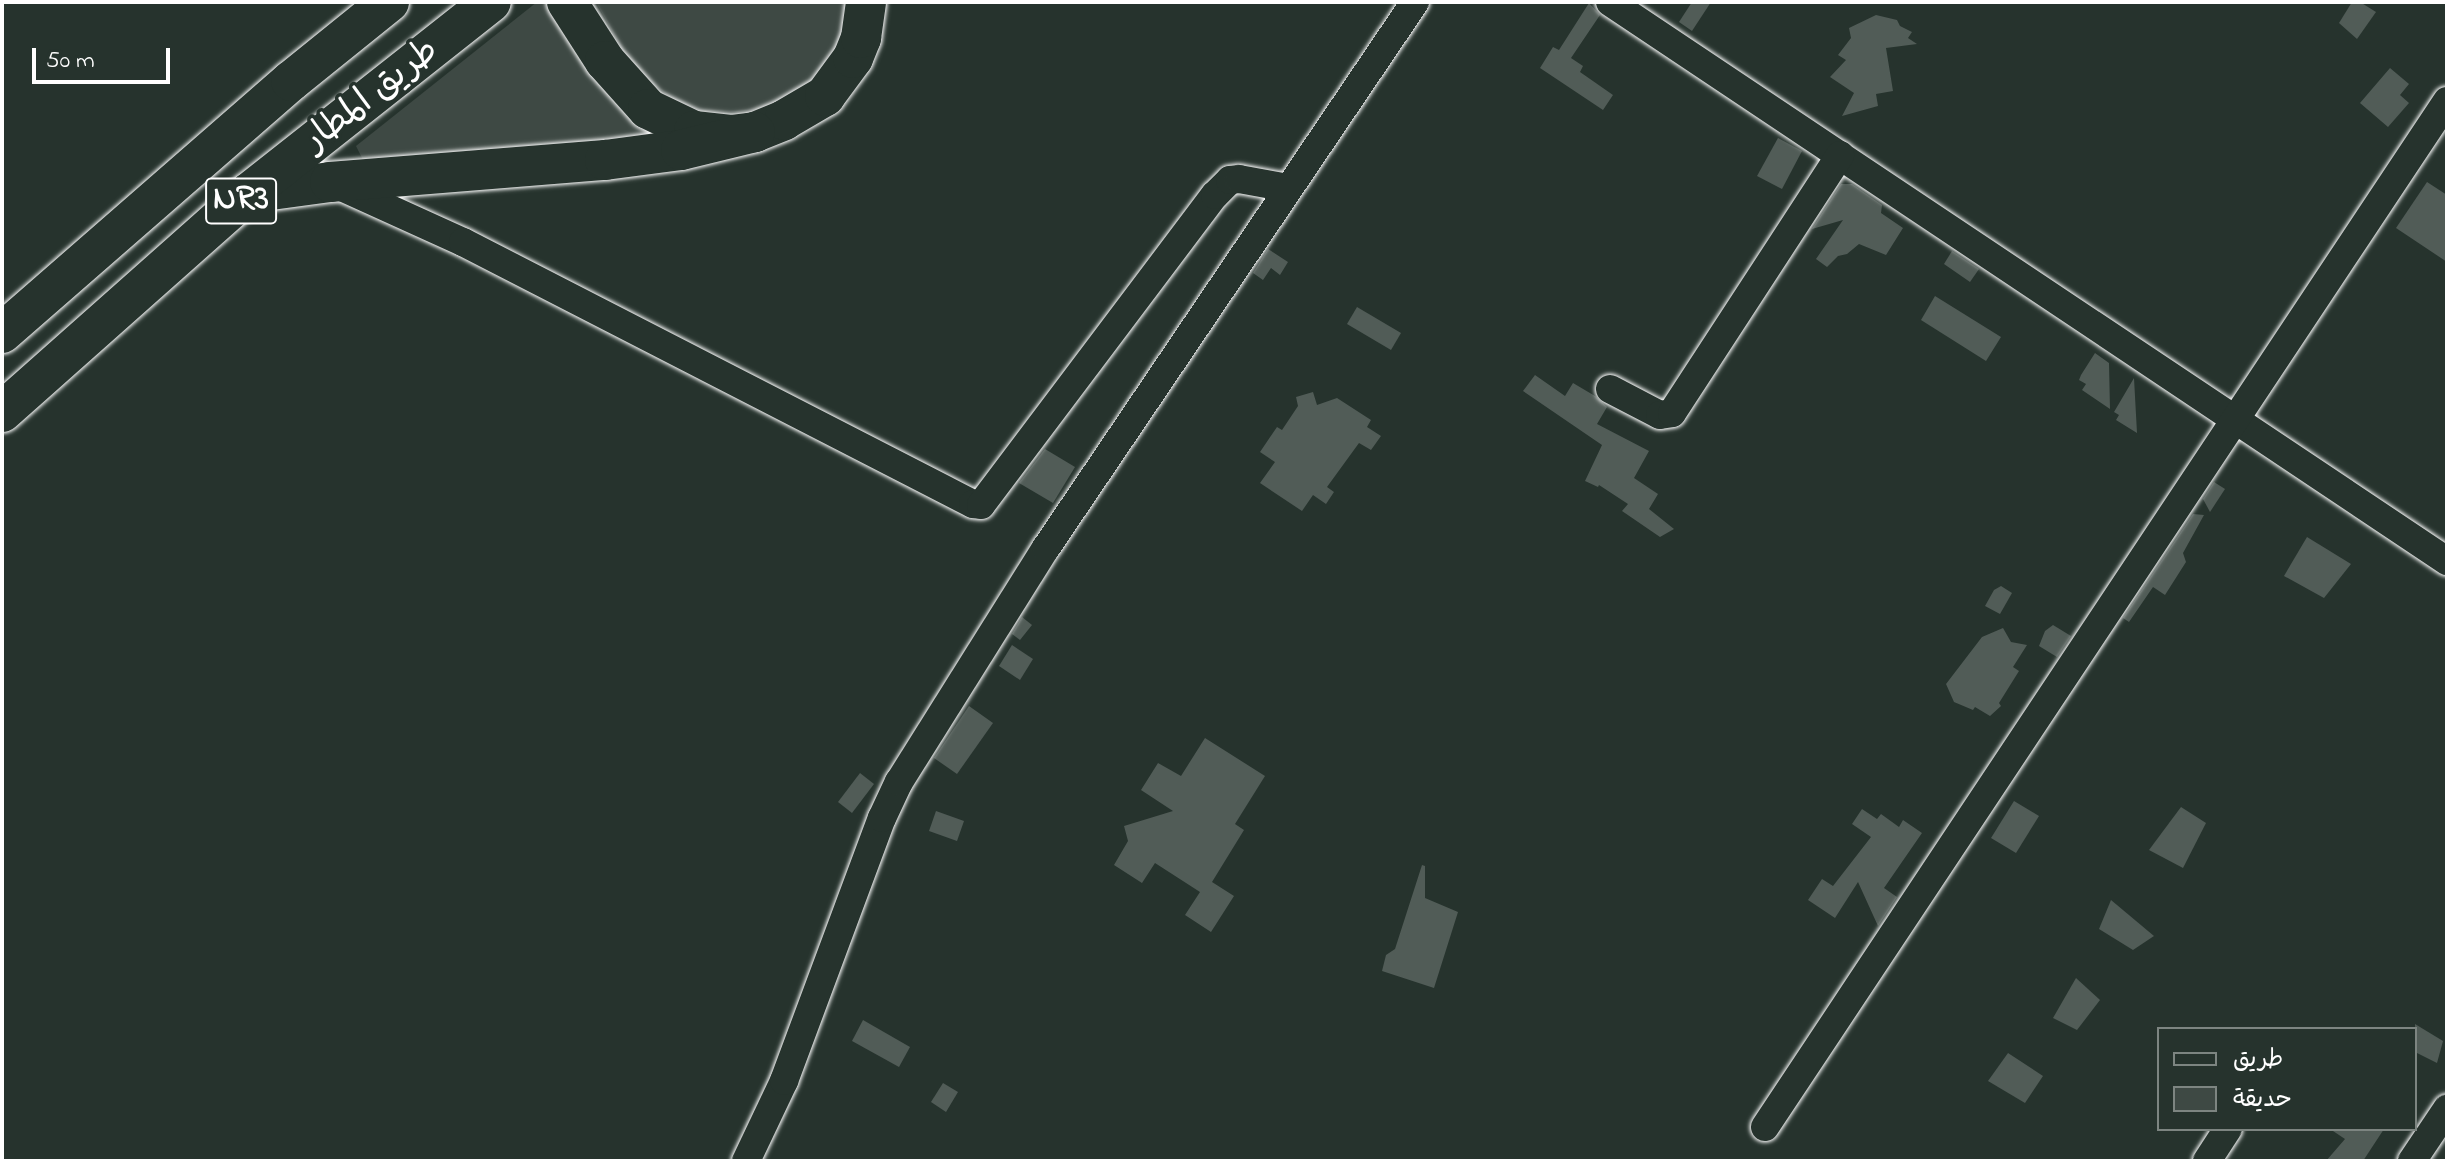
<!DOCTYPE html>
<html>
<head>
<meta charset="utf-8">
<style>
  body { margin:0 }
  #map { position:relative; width:2449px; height:1163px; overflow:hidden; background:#26332d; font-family:"Indie Flower","Playpen Sans Arabic",sans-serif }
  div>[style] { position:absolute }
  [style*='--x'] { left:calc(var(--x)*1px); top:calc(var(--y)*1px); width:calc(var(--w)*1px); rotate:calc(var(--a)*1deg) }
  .green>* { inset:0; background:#3e4944 }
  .building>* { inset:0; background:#515c57 }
  .roads { filter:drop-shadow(0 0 2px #fff) drop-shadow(0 0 2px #fff) }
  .minor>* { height:28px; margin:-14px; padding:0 14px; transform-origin:14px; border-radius:14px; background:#26332d }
  .highway>* { height:40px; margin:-20px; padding:0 20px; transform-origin:20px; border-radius:20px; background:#26332d }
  span { translate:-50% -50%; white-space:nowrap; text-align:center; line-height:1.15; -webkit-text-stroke:7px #26332d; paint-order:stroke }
  .shield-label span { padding:2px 6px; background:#26332d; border:2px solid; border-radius:6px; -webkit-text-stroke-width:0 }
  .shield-label { font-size:34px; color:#fff; font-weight:700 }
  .street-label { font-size:36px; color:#fff }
  .frame { position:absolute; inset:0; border:4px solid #fff; pointer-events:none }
  .legend { position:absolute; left:2157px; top:1027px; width:260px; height:104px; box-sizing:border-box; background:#26332d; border:2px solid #7d8581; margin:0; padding:10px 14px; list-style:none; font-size:24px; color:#fff }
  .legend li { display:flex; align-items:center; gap:16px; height:40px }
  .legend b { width:40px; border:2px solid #7d8581 }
  .scale { position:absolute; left:32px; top:48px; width:138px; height:36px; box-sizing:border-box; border:4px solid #fff; border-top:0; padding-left:10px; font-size:24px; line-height:28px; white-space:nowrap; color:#fff; -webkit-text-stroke:6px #26332d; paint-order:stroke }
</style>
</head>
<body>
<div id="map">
  <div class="green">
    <div style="clip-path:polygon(537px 2px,551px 2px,669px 140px,366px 166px,356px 146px)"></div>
    <div style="clip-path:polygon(596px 2px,853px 2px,842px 45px,805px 89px,773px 107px,738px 112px,702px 111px,673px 99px,645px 78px,622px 49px)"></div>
  </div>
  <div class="building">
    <div style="clip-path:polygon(1692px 2px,1711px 2px,1692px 31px,1679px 22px)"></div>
    <div style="clip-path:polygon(2352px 2px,2360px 2px,2376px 12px,2357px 39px,2339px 23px)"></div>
    <div style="clip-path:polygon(1589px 3px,1600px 15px,1571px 58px,1583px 66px,1580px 72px,1613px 95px,1603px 110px,1540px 68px,1553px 47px,1559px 50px)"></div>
    <div style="clip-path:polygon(1876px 15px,1897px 20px,1900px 26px,1912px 32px,1908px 38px,1917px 44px,1886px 48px,1893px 91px,1876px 94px,1878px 106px,1842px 116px,1854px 93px,1830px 77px,1846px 60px,1838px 55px,1851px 38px,1849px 28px)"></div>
    <div style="clip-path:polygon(2390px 68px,2409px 84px,2400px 95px,2409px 103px,2388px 127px,2360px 103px)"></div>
    <div style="clip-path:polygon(1778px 138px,1802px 151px,1782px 189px,1757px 176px)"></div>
    <div style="clip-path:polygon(2427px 182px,2447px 195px,2447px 262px,2396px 228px)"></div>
    <div style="clip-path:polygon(1841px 184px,1852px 184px,1882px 205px,1881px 213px,1903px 228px,1886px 255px,1859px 244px,1847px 254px,1838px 256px,1827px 267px,1816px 259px,1843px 220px,1812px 229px)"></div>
    <div style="clip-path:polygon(1268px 249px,1288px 262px,1280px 275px,1271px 268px,1263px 280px,1253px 273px)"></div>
    <div style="clip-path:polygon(1952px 251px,1979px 269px,1970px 282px,1944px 264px)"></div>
    <div style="clip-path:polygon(1935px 296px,2001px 337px,1986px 361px,1921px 320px)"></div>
    <div style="clip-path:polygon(1357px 307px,1401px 333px,1391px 350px,1347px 324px)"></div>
    <div style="clip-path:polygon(2095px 353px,2109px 363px,2110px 409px,2082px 390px,2086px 384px,2079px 380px,2081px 375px)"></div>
    <div style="clip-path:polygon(1535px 375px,1565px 396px,1573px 383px,1595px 396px,1607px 407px,1597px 424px,1649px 451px,1634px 478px,1658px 494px,1649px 509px,1674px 529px,1660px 537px,1622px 511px,1628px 504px,1599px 485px,1598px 487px,1585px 481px,1602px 445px,1523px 391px)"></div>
    <div style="clip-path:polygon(2134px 378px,2137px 433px,2116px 420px,2119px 415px,2114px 412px)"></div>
    <div style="clip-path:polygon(1313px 392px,1317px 405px,1337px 398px,1371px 420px,1367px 427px,1381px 436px,1371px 450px,1359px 443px,1327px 487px,1334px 492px,1326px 504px,1313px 495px,1302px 511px,1260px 483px,1275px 462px,1260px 452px,1277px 427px,1282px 430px,1298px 406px,1296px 397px)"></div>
    <div style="clip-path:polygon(1045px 449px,1075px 467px,1053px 503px,1019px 483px)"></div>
    <div style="clip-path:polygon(2214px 482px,2225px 489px,2210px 512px,2203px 499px)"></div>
    <div style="clip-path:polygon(2193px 514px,2204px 515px,2183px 553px,2186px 562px,2165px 595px,2153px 587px,2129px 622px,2123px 618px)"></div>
    <div style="clip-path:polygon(2307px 537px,2351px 564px,2324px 598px,2284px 576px)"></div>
    <div style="clip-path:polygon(2001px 586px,2012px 593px,2000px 614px,1985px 606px,1994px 590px)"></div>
    <div style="clip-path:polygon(1022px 617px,1032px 625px,1020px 640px,1012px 634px)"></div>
    <div style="clip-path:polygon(2053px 625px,2071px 636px,2057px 657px,2039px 646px,2045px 631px)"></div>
    <div style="clip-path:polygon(2003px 628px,2011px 642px,2027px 645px,2013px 667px,2019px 671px,1999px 703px,2001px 706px,1990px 716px,1975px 707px,1973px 710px,1954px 702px,1946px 684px,1982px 637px)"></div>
    <div style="clip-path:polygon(1012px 645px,1033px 659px,1020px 680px,999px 666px)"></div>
    <div style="clip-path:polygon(969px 706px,993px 723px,957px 774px,934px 758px)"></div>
    <div style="clip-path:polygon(1205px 738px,1265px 776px,1235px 824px,1244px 830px,1212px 882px,1234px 896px,1211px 932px,1185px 915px,1200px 892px,1155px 863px,1142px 883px,1114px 865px,1128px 841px,1124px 826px,1173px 811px,1141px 790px,1158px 763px,1181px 776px)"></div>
    <div style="clip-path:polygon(860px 773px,874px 784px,852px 813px,838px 802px)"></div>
    <div style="clip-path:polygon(2014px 801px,2039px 816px,2016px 853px,1991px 838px)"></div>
    <div style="clip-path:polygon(2181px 807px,2206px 823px,2183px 868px,2149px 850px)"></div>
    <div style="clip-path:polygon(1862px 809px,1877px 819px,1881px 814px,1899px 827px,1903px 820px,1922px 833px,1884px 888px,1897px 897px,1878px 926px,1858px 882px,1835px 918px,1808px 900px,1822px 879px,1833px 886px,1871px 837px,1852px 824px)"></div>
    <div style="clip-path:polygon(936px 811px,964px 821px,957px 841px,929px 831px)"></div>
    <div style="clip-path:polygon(1422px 865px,1425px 866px,1425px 898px,1458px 912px,1434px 988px,1382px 971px,1386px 955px,1395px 949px)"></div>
    <div style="clip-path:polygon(2111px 900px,2154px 936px,2133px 950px,2099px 929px)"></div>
    <div style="clip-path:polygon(2076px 978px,2100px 1000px,2077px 1030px,2053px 1018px)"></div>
    <div style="clip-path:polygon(863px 1020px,910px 1047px,899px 1067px,852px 1041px)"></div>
    <div style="clip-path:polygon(2415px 1024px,2443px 1041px,2437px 1063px,2415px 1052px)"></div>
    <div style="clip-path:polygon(2008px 1053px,2043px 1076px,2025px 1103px,1988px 1081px)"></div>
    <div style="clip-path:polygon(943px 1083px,958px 1092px,946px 1112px,931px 1102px)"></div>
    <div style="clip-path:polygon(2330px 1129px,2384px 1129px,2363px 1161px,2326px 1161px,2345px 1139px)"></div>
  </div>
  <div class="roads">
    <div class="minor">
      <div style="--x:1610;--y:2;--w:1007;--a:33.74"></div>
      <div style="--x:335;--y:184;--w:141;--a:24.4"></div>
      <div style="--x:463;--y:242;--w:573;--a:27.19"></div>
      <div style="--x:973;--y:504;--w:8;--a:7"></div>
      <div style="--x:981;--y:505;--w:388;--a:-53"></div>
      <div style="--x:1215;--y:195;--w:21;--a:-45"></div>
      <div style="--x:1230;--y:180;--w:9;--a:-6"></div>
      <div style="--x:1239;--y:179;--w:50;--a:10.4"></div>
      <div style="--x:1610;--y:389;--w:56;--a:27.5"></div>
      <div style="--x:1660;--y:415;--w:12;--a:-9"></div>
      <div style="--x:1672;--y:413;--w:308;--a:-56.9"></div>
      <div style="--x:1765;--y:1127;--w:1232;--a:-56.39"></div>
      <div style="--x:746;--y:1161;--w:89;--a:-64.6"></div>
      <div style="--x:784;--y:1081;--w:281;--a:-69.6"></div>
      <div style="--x:882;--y:818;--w:40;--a:-65"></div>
      <div style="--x:899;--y:782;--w:276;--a:-57.9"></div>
      <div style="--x:1046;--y:548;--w:659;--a:-55.95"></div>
      <div style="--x:2207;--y:1161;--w:38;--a:-57"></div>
      <div style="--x:2412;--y:1161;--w:63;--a:-56.1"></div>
    </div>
    <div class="highway">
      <div style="--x:567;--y:2;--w:70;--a:57.2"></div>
      <div style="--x:605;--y:61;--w:64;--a:48.1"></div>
      <div style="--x:648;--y:109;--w:51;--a:25.6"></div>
      <div style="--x:694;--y:131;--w:37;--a:6"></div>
      <div style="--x:731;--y:135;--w:24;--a:-7"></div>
      <div style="--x:755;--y:132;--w:31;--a:-22"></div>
      <div style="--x:784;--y:120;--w:48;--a:-30.3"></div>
      <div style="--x:825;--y:96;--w:47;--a:-53.6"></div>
      <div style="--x:853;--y:58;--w:22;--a:-68"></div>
      <div style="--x:861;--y:38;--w:36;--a:-82"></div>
      <div style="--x:249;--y:193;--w:82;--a:-7.7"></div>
      <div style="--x:330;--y:182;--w:276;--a:-4.6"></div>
      <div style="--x:605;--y:160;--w:77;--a:-7.5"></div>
      <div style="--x:681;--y:150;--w:76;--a:-13.7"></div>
      <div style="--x:2;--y:333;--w:383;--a:-41.1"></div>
      <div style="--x:291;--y:81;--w:126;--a:-38.9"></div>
      <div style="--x:2;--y:412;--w:330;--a:-41.6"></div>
      <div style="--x:249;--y:193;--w:308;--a:-38.3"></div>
    </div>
  </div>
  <div class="shield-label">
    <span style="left:241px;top:201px">NR3</span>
  </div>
  <div class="street-label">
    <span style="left:372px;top:96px;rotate:-38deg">طريق المطار</span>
  </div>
  <div class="frame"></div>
  <ul class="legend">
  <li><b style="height:10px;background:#26332d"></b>طريق</li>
  <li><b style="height:22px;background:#3e4944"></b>حديقة</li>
  </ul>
  <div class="scale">50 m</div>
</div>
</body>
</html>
